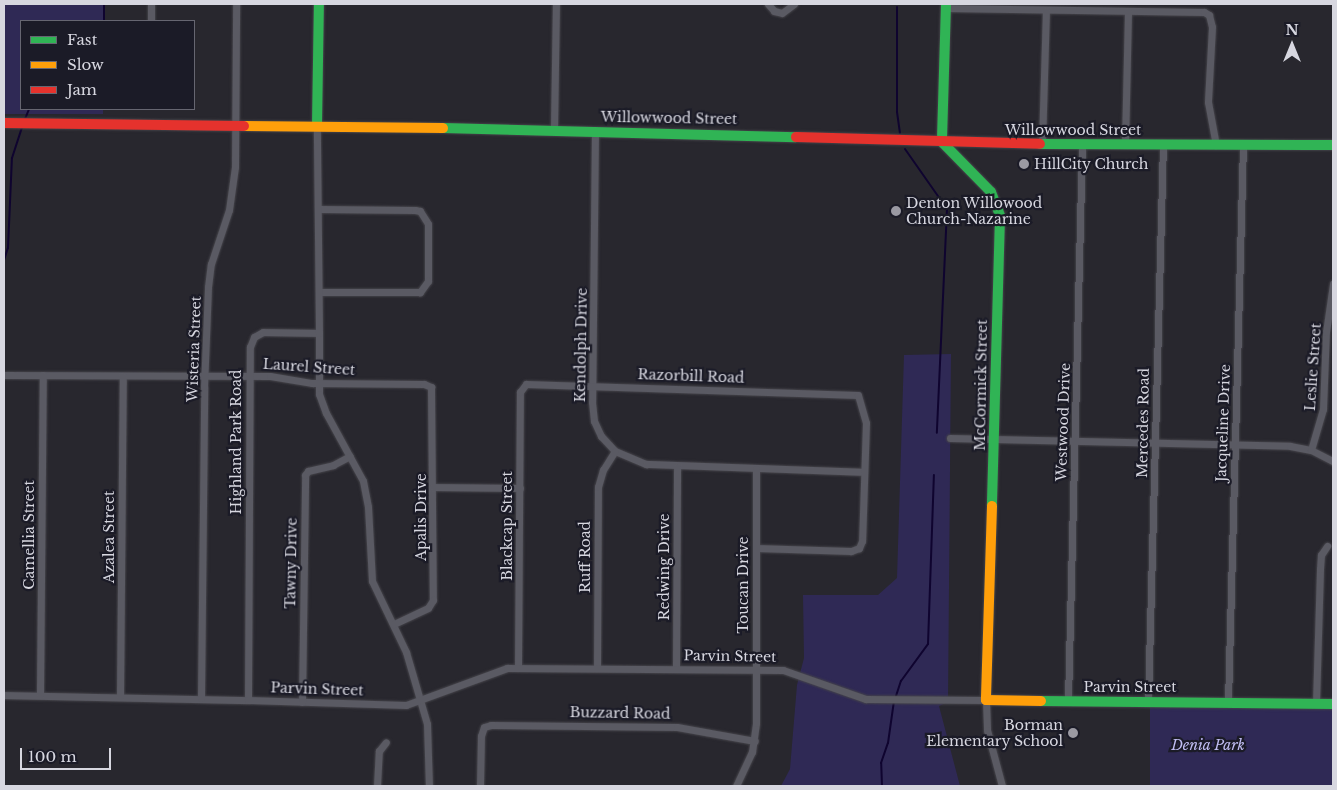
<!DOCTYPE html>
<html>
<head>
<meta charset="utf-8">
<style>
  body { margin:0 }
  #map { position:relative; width:1337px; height:790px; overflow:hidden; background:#28272e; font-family:"Libre Baskerville",serif }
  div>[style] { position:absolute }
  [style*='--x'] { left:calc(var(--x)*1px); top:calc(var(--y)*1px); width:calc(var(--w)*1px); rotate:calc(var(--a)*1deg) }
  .green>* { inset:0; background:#2f2955 }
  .stream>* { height:2px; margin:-1px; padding:0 1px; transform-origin:1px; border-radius:1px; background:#0f042f }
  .roads { filter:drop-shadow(0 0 1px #45444a) drop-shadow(0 0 1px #45444a) }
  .street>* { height:7px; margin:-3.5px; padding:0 3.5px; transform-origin:3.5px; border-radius:3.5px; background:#5a5a63 }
  .fast>* { height:10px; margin:-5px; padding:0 5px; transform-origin:5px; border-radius:5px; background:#30b455 }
  .slow>* { height:10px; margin:-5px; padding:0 5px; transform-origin:5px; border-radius:5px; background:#ff9f0a }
  .jam>* { height:10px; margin:-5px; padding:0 5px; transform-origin:5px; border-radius:5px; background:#e5322d }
  .dots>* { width:14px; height:14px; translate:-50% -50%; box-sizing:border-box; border:2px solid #1b1b27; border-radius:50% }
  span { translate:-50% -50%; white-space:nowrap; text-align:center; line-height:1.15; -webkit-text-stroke:4.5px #1b1b27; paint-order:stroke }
  .street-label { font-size:14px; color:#d7d7e0 }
  .poi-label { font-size:14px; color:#d7d7e0 }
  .left { translate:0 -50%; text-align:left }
  .right { translate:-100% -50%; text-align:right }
  .park-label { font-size:14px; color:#c1bef3; font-style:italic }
  .frame { position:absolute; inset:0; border:5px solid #d7d7e0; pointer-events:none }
  .legend { position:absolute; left:20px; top:20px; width:175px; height:90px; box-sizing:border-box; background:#1b1b27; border:1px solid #666671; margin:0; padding:6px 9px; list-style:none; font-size:15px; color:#d7d7e0 }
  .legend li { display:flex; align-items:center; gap:10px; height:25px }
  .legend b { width:25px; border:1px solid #666671 }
  .north { position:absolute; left:1267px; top:20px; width:50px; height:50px; -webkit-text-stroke:4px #1b1b27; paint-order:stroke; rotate:0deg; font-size:14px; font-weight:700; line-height:20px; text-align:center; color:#d7d7e0 }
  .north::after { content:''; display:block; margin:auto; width:18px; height:22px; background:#d7d7e0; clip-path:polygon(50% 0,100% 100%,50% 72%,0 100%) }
  .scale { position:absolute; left:20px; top:748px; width:91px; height:22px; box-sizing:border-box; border:2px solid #d7d7e0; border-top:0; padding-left:6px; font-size:15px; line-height:18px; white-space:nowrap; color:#d7d7e0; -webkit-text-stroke:4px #1b1b27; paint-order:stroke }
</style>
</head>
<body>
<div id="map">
  <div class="green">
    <div style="clip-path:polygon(4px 4px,105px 4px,105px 21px,21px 21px,21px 109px,103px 109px,103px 114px,4px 114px)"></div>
    <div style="clip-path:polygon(951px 354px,948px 702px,939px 706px,960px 786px,781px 786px,790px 769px,797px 685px,804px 658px,803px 595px,878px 595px,897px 578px,904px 355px)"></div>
    <div style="clip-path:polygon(1150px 701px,1333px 704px,1333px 786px,1150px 786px)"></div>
  </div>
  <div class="stream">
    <div style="--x:104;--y:4;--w:17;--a:90"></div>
    <div style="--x:897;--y:7;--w:105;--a:90"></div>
    <div style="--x:897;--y:112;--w:21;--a:82"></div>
    <div style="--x:25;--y:119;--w:11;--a:-68"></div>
    <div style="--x:905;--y:149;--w:73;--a:55"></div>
    <div style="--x:947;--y:209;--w:224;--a:92.6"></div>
    <div style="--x:4;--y:260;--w:13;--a:-72"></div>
    <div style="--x:8;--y:248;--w:90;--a:-87.5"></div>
    <div style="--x:12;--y:158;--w:32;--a:-72"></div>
    <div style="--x:896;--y:696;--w:16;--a:-72"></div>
    <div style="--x:901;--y:681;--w:46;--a:-53.9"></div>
    <div style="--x:928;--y:644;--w:169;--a:-88"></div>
    <div style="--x:882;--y:786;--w:23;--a:-92"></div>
    <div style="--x:881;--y:763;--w:21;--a:-71"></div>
    <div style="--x:888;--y:743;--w:42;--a:-81.9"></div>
  </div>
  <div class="roads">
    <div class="street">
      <div style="--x:151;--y:4;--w:17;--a:90"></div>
      <div style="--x:768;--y:4;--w:9;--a:49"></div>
      <div style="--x:774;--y:11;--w:8;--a:14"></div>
      <div style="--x:782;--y:13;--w:15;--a:-37"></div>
      <div style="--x:946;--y:8;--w:258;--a:0.9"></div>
      <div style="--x:1204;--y:12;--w:6;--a:31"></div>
      <div style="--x:1209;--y:15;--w:12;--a:76"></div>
      <div style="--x:1212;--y:27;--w:75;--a:93.1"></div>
      <div style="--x:1208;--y:102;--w:44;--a:79.5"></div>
      <div style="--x:554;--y:129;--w:125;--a:-89.1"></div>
      <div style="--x:595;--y:130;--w:272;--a:90.6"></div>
      <div style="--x:592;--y:402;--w:19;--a:84"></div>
      <div style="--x:594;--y:421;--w:17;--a:65"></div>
      <div style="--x:601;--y:436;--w:21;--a:47"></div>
      <div style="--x:615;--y:451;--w:34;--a:23"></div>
      <div style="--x:646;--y:464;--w:218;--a:2.1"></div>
      <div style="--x:1042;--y:144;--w:134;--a:-88.3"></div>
      <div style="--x:1125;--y:144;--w:133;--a:-88.7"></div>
      <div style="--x:319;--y:209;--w:96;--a:0.6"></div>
      <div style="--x:415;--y:210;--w:5;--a:11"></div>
      <div style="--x:420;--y:211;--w:15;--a:58"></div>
      <div style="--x:428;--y:224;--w:57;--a:90"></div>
      <div style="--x:428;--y:281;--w:14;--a:126"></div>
      <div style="--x:420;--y:292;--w:100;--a:180"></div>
      <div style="--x:319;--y:333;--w:61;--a:90"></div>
      <div style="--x:319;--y:394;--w:20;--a:70"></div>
      <div style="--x:326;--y:413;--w:77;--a:61.4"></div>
      <div style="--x:363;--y:481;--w:26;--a:79"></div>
      <div style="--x:368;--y:507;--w:74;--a:86.9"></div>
      <div style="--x:372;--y:581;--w:79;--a:64.4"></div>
      <div style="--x:406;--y:652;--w:75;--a:73.7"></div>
      <div style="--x:427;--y:724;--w:62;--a:88.2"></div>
      <div style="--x:4;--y:375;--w:266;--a:0.2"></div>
      <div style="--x:270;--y:376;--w:43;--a:9.5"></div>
      <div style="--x:312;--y:383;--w:112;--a:0.5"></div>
      <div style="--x:424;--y:384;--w:8;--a:23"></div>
      <div style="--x:431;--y:387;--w:213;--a:89.5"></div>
      <div style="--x:433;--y:600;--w:9;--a:122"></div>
      <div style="--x:428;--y:608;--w:38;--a:155"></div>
      <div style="--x:950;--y:438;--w:340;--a:1.3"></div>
      <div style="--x:1290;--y:446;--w:21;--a:11"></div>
      <div style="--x:1311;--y:450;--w:25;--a:27"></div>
      <div style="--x:1311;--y:450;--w:43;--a:-73.7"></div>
      <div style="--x:1323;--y:409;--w:77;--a:-87.8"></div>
      <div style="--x:1326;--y:332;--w:49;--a:-81.7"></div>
      <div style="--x:433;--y:487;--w:87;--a:0.7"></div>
      <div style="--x:518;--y:667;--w:275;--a:-89.6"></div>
      <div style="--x:520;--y:392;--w:10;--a:-53"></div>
      <div style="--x:526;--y:384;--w:332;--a:1.9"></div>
      <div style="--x:858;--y:395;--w:29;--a:74"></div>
      <div style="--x:866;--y:423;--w:118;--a:91.9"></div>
      <div style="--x:862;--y:541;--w:8;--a:113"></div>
      <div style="--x:859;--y:548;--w:9;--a:159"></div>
      <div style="--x:851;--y:551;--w:95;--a:-178.2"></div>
      <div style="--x:597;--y:668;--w:181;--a:-89.7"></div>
      <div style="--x:598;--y:487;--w:18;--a:-74"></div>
      <div style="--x:603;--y:470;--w:22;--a:-58"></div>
      <div style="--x:676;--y:668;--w:201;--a:-89.7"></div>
      <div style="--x:4;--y:695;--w:244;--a:1.2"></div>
      <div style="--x:248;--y:700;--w:353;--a:-89.7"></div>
      <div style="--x:250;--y:347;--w:11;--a:-68"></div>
      <div style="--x:254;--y:337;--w:10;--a:-29"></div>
      <div style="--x:263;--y:332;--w:56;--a:1"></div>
      <div style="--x:319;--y:333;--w:208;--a:-90.6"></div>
      <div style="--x:40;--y:695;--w:320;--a:-89.5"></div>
      <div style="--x:120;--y:697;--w:321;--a:-89.5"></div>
      <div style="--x:201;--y:698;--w:311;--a:-89.4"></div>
      <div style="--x:204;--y:387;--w:100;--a:-87.7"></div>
      <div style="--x:208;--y:287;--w:23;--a:-83"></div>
      <div style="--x:211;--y:264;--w:57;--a:-71.6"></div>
      <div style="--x:229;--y:210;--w:43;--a:-82.1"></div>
      <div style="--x:235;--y:167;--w:163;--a:-89.6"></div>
      <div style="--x:248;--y:700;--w:158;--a:1.8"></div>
      <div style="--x:406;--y:705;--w:108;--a:-20.1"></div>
      <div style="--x:507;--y:668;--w:276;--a:0.4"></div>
      <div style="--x:783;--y:670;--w:88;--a:19.3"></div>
      <div style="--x:866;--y:699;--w:120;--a:0.5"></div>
      <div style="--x:986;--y:700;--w:30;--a:88"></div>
      <div style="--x:987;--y:730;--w:58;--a:75"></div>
      <div style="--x:1068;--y:700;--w:556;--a:-88.56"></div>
      <div style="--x:1148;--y:701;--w:557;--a:-88.46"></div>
      <div style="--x:302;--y:702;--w:227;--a:-89.2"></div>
      <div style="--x:305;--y:475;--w:5;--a:-53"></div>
      <div style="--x:308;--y:471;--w:26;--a:-13"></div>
      <div style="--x:333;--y:465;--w:19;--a:-28"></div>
      <div style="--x:1228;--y:702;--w:557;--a:-88.46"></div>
      <div style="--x:1316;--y:704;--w:135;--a:-88.3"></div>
      <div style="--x:1320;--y:569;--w:14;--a:-86"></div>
      <div style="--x:1321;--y:555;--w:11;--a:-56"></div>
      <div style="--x:377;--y:786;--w:35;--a:-87"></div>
      <div style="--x:379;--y:751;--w:11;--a:-52"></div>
      <div style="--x:480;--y:786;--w:50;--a:-88.9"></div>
      <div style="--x:481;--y:736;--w:9;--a:-72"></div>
      <div style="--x:484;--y:727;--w:7;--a:-16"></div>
      <div style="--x:491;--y:725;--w:186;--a:0.6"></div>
      <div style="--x:677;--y:727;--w:79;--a:10.2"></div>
      <div style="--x:736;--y:786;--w:38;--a:-65"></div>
      <div style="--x:752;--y:752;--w:29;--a:-82"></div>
      <div style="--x:756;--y:723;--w:254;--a:-90"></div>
    </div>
    <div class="fast">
      <div style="--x:946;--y:4;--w:138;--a:91.7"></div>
      <div style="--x:942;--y:142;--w:70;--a:45.6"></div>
      <div style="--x:991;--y:192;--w:26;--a:69"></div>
      <div style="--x:1000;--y:216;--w:290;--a:91.6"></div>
      <div style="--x:317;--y:125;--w:121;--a:-89.1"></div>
      <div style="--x:443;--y:128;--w:353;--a:1.5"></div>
      <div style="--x:1040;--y:144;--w:293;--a:0.2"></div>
      <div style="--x:1041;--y:701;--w:292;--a:0.6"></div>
    </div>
    <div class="slow">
      <div style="--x:244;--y:126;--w:199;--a:0.6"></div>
      <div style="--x:992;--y:506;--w:194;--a:91.8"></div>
      <div style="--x:986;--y:700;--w:55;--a:1"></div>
    </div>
    <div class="jam">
      <div style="--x:4;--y:123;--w:240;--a:0.7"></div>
      <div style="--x:796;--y:137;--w:244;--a:1.6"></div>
    </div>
  </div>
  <div class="dots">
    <div style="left:1024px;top:164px;background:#9a99a2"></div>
    <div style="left:896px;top:211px;background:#9a99a2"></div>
    <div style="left:1073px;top:733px;background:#9a99a2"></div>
  </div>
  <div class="street-label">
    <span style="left:669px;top:118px;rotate:1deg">Willowwood Street</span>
    <span style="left:1073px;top:130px">Willowwood Street</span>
    <span style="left:581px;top:345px;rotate:-89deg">Kendolph Drive</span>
    <span style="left:194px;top:349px;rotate:-88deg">Wisteria Street</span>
    <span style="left:309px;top:367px;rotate:4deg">Laurel Street</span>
    <span style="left:1313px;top:367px;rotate:-86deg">Leslie Street</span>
    <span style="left:691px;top:376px;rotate:2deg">Razorbill Road</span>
    <span style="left:981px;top:385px;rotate:-89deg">McCormick Street</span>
    <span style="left:1063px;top:422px;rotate:-88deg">Westwood Drive</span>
    <span style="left:1143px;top:423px;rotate:-89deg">Mercedes Road</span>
    <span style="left:1223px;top:423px;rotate:-88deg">Jacqueline Drive</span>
    <span style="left:236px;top:442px;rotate:-90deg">Highland Park Road</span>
    <span style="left:421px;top:517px;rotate:-90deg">Apalis Drive</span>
    <span style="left:507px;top:526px;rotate:-90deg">Blackcap Street</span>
    <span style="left:29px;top:535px;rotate:-90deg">Camellia Street</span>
    <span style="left:109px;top:537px;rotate:-90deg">Azalea Street</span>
    <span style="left:585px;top:557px;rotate:-90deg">Ruff Road</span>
    <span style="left:291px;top:563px;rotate:-89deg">Tawny Drive</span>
    <span style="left:664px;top:567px;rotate:-90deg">Redwing Drive</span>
    <span style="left:743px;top:585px;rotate:-90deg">Toucan Drive</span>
    <span style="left:730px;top:656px;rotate:1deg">Parvin Street</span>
    <span style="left:1130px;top:687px">Parvin Street</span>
    <span style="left:317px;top:689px;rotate:2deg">Parvin Street</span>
    <span style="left:620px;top:713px;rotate:1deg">Buzzard Road</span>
  </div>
  <div class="poi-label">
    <span class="left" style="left:1034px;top:164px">HillCity Church</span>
    <span class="left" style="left:906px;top:211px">Denton Willowood<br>Church-Nazarine</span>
    <span class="right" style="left:1063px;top:733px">Borman<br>Elementary School</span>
  </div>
  <div class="park-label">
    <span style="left:1208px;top:745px">Denia Park</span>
  </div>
  <div class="frame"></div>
  <ul class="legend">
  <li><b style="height:6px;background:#30b455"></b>Fast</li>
  <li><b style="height:6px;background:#ff9f0a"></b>Slow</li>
  <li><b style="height:6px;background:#e5322d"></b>Jam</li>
  </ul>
  <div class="north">N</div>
  <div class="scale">100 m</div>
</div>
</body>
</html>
